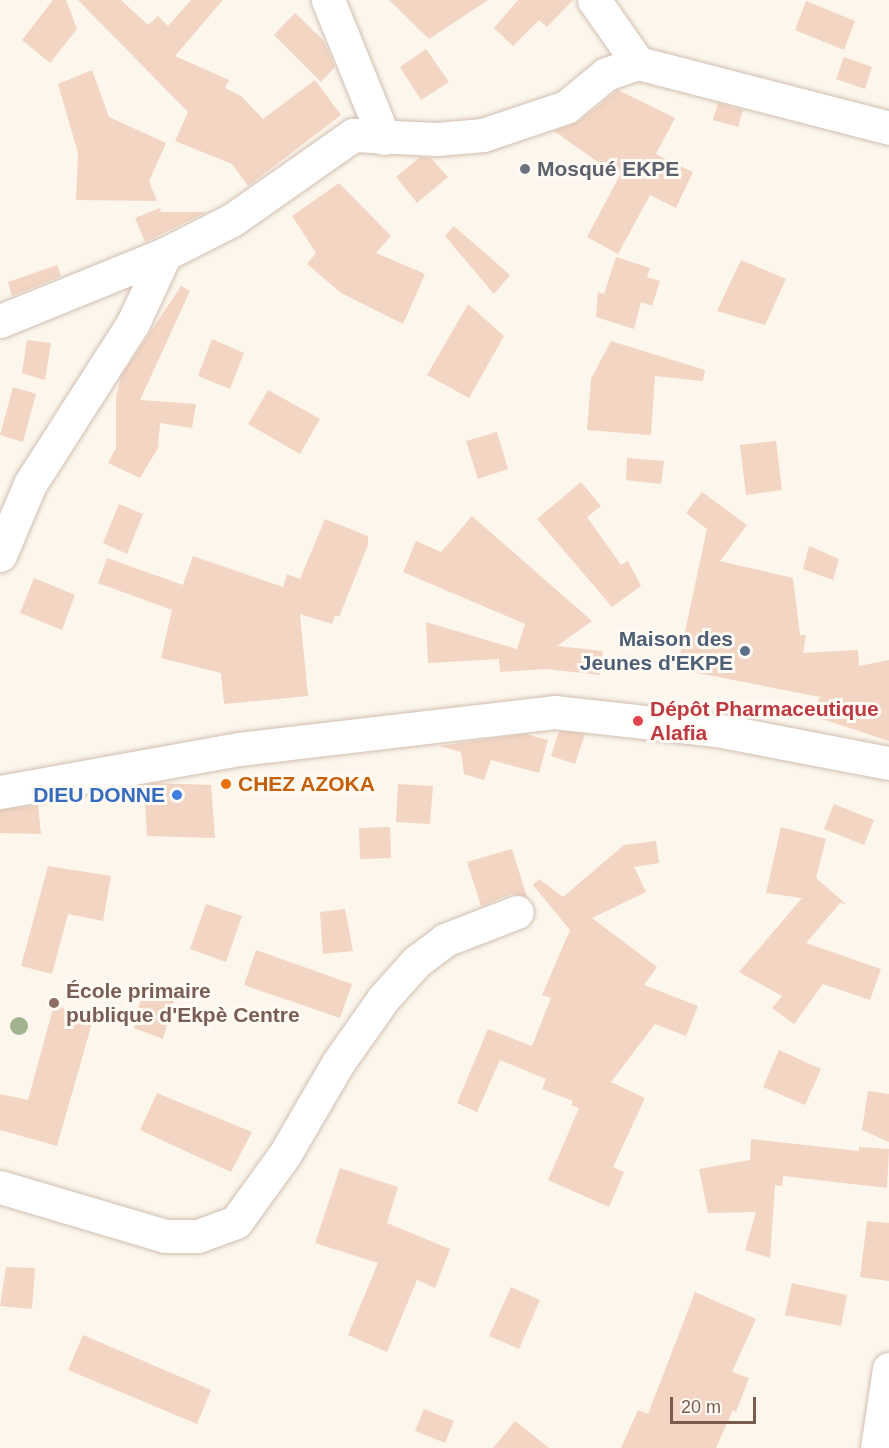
<!DOCTYPE html>
<html>
<head>
<meta charset="utf-8">
<style>
  body { margin:0 }
  #map { position:relative; width:889px; height:1448px; overflow:hidden; background:#fdf6ec; font-family:Arial,sans-serif }
  div>[style] { position:absolute }
  [style*='--x'] { left:calc(var(--x)*1px); top:calc(var(--y)*1px); width:calc(var(--w)*1px); rotate:calc(var(--a)*1deg) }
  .building>* { inset:0; background:#f3d5c3 }
  .roads { filter:drop-shadow(0 0 2px #d1beb0) drop-shadow(0 0 2px #d1beb0) }
  .minor>* { height:33px; margin:-16.5px; padding:0 16.5px; transform-origin:16.5px; border-radius:16.5px; background:#fff }
  .trees>* { width:18px; height:18px; margin:-9px; border-radius:50%; background:#a0b28e }
  .dots>* { width:16px; height:16px; translate:-50% -50%; box-sizing:border-box; border:3px solid #fffaf3; border-radius:50% }
  span { translate:-50% -50%; white-space:nowrap; text-align:center; line-height:1.15; -webkit-text-stroke:6px #fffaf3; paint-order:stroke }
  .worship-label { font-size:21px; color:#5b616d; font-weight:700 }
  .left { translate:0 -50%; text-align:left }
  .service-label { font-size:21px; color:#4e5e75; font-weight:700 }
  .right { translate:-100% -50%; text-align:right }
  .health-label { font-size:21px; color:#be3a42; font-weight:700 }
  .food-label { font-size:21px; color:#c56008; font-weight:700 }
  .shop-label { font-size:21px; color:#366cbe; font-weight:700 }
  .education-label { font-size:21px; color:#785e54; font-weight:700 }
  .scale { position:absolute; left:670px; top:1397px; width:86px; height:27px; box-sizing:border-box; border:3px solid #7a5c4d; border-top:0; padding-left:8px; font-size:18px; line-height:21px; white-space:nowrap; color:#7a5c4d; -webkit-text-stroke:4px #fffaf3; paint-order:stroke }
</style>
</head>
<body>
<div id="map">
  <div class="building">
    <div style="clip-path:polygon(53px 0,66px 0,77px 29px,50px 63px,22px 40px)"></div>
    <div style="clip-path:polygon(78px 0,121px 0,148px 25px,158px 16px,168px 26px,191px 0,223px 0,175px 56px,229px 80px,225px 88px,241px 96px,263px 119px,315px 80px,341px 115px,248px 186px,232px 164px,175px 141px,188px 112px)"></div>
    <div style="clip-path:polygon(389px 0,488px 0,429px 39px)"></div>
    <div style="clip-path:polygon(518px 0,573px 0,547px 27px,539px 20px,513px 46px,494px 28px)"></div>
    <div style="clip-path:polygon(806px 1px,855px 21px,844px 50px,795px 30px)"></div>
    <div style="clip-path:polygon(295px 13px,324px 41px,335px 67px,321px 82px,274px 35px)"></div>
    <div style="clip-path:polygon(426px 49px,449px 82px,421px 100px,400px 67px)"></div>
    <div style="clip-path:polygon(844px 57px,872px 67px,865px 89px,836px 79px)"></div>
    <div style="clip-path:polygon(92px 70px,109px 117px,166px 143px,149px 181px,157px 201px,76px 200px,78px 153px,58px 84px)"></div>
    <div style="clip-path:polygon(618px 90px,675px 118px,656px 154px,693px 172px,676px 208px,650px 195px,618px 254px,587px 237px,621px 173px,602px 165px,554px 131px,578px 122px)"></div>
    <div style="clip-path:polygon(718px 103px,743px 110px,738px 127px,713px 120px)"></div>
    <div style="clip-path:polygon(420px 157px,431px 158px,448px 177px,417px 203px,396px 177px)"></div>
    <div style="clip-path:polygon(339px 183px,391px 236px,376px 253px,425px 274px,403px 324px,341px 293px,307px 264px,316px 253px,292px 216px)"></div>
    <div style="clip-path:polygon(160px 208px,161px 212px,207px 212px,145px 242px,135px 218px)"></div>
    <div style="clip-path:polygon(454px 226px,510px 275px,494px 294px,445px 236px)"></div>
    <div style="clip-path:polygon(616px 257px,650px 268px,647px 277px,660px 281px,652px 306px,641px 302px,634px 329px,596px 317px,598px 292px,604px 294px)"></div>
    <div style="clip-path:polygon(741px 260px,786px 279px,765px 325px,717px 311px)"></div>
    <div style="clip-path:polygon(57px 265px,61px 276px,12px 296px,8px 282px)"></div>
    <div style="clip-path:polygon(181px 286px,190px 291px,140px 400px,196px 404px,192px 428px,160px 423px,158px 448px,140px 478px,108px 463px,116px 448px,116px 398px,121px 376px)"></div>
    <div style="clip-path:polygon(468px 304px,504px 336px,469px 398px,427px 375px)"></div>
    <div style="clip-path:polygon(212px 339px,244px 353px,230px 389px,198px 376px)"></div>
    <div style="clip-path:polygon(27px 340px,51px 343px,45px 380px,22px 373px)"></div>
    <div style="clip-path:polygon(611px 341px,705px 370px,703px 381px,655px 376px,651px 435px,587px 430px,591px 379px)"></div>
    <div style="clip-path:polygon(13px 387px,36px 394px,23px 442px,0 435px)"></div>
    <div style="clip-path:polygon(268px 390px,320px 419px,300px 454px,248px 424px)"></div>
    <div style="clip-path:polygon(497px 432px,508px 469px,478px 479px,466px 441px)"></div>
    <div style="clip-path:polygon(776px 441px,782px 490px,746px 495px,740px 445px)"></div>
    <div style="clip-path:polygon(627px 458px,664px 461px,661px 484px,626px 480px)"></div>
    <div style="clip-path:polygon(581px 482px,601px 506px,587px 517px,621px 565px,628px 561px,641px 586px,612px 607px,537px 519px)"></div>
    <div style="clip-path:polygon(702px 492px,747px 525px,720px 561px,793px 578px,800px 635px,806px 635px,803px 653px,858px 650px,859px 666px,889px 660px,889px 741px,813px 716px,820px 697px,677px 669px,707px 529px,686px 513px)"></div>
    <div style="clip-path:polygon(119px 504px,143px 514px,127px 554px,103px 543px)"></div>
    <div style="clip-path:polygon(472px 516px,592px 621px,557px 646px,603px 651px,600px 675px,546px 669px,500px 672px,499px 659px,428px 663px,426px 622px,517px 649px,525px 624px,403px 572px,416px 541px,441px 552px)"></div>
    <div style="clip-path:polygon(325px 519px,368px 536px,368px 545px,339px 617px,335px 615px,332px 624px,300px 614px,308px 696px,224px 704px,221px 673px,161px 658px,172px 610px,98px 583px,107px 558px,183px 585px,193px 556px,283px 587px,287px 574px,300px 579px)"></div>
    <div style="clip-path:polygon(809px 546px,839px 559px,833px 580px,803px 569px)"></div>
    <div style="clip-path:polygon(34px 578px,75px 595px,62px 630px,20px 613px)"></div>
    <div style="clip-path:polygon(559px 731px,585px 734px,575px 764px,551px 756px)"></div>
    <div style="clip-path:polygon(525px 734px,548px 740px,539px 773px,491px 760px,484px 780px,464px 774px,461px 752px,439px 746px)"></div>
    <div style="clip-path:polygon(154px 783px,211px 785px,215px 838px,147px 836px,144px 785px)"></div>
    <div style="clip-path:polygon(398px 784px,433px 786px,430px 824px,396px 822px)"></div>
    <div style="clip-path:polygon(834px 804px,874px 820px,864px 845px,824px 829px)"></div>
    <div style="clip-path:polygon(38px 805px,41px 834px,0 833px,0 810px)"></div>
    <div style="clip-path:polygon(390px 827px,391px 858px,360px 859px,359px 828px)"></div>
    <div style="clip-path:polygon(781px 827px,826px 839px,816px 878px,846px 904px,840px 903px,806px 943px,881px 969px,870px 1000px,823px 984px,794px 1024px,772px 1008px,782px 996px,739px 972px,802px 898px,766px 893px)"></div>
    <div style="clip-path:polygon(656px 841px,659px 863px,634px 867px,646px 892px,592px 918px,657px 967px,644px 985px,698px 1006px,686px 1036px,655px 1024px,611px 1082px,645px 1098px,613px 1167px,624px 1172px,609px 1207px,548px 1180px,579px 1108px,571px 1105px,573px 1101px,542px 1089px,546px 1079px,500px 1060px,477px 1112px,457px 1103px,488px 1029px,532px 1046px,551px 998px,542px 995px,570px 930px,533px 885px,539px 879px,563px 897px,624px 845px)"></div>
    <div style="clip-path:polygon(512px 849px,527px 897px,511px 894px,481px 906px,467px 862px)"></div>
    <div style="clip-path:polygon(48px 866px,111px 876px,103px 921px,68px 914px,52px 974px,21px 966px)"></div>
    <div style="clip-path:polygon(206px 904px,242px 916px,226px 962px,190px 949px)"></div>
    <div style="clip-path:polygon(345px 909px,353px 951px,323px 954px,320px 912px)"></div>
    <div style="clip-path:polygon(256px 950px,352px 984px,340px 1018px,244px 985px)"></div>
    <div style="clip-path:polygon(144px 985px,176px 995px,163px 1039px,134px 1028px)"></div>
    <div style="clip-path:polygon(54px 1005px,94px 1016px,57px 1146px,0 1130px,0 1094px,28px 1100px)"></div>
    <div style="clip-path:polygon(779px 1050px,821px 1069px,805px 1105px,763px 1087px)"></div>
    <div style="clip-path:polygon(868px 1091px,889px 1094px,889px 1142px,862px 1130px)"></div>
    <div style="clip-path:polygon(157px 1093px,252px 1132px,231px 1172px,140px 1130px)"></div>
    <div style="clip-path:polygon(751px 1139px,859px 1151px,859px 1147px,889px 1149px,887px 1188px,783px 1176px,782px 1186px,775px 1185px,770px 1258px,745px 1250px,756px 1212px,708px 1213px,699px 1169px,750px 1160px)"></div>
    <div style="clip-path:polygon(340px 1168px,398px 1187px,387px 1223px,450px 1249px,435px 1288px,417px 1280px,387px 1352px,348px 1335px,378px 1263px,315px 1243px)"></div>
    <div style="clip-path:polygon(867px 1221px,889px 1223px,889px 1281px,860px 1277px)"></div>
    <div style="clip-path:polygon(6px 1267px,35px 1268px,32px 1309px,0 1306px)"></div>
    <div style="clip-path:polygon(792px 1283px,847px 1295px,841px 1326px,785px 1315px)"></div>
    <div style="clip-path:polygon(511px 1287px,540px 1300px,519px 1349px,489px 1336px)"></div>
    <div style="clip-path:polygon(695px 1292px,756px 1319px,732px 1372px,749px 1378px,736px 1412px,733px 1410px,716px 1448px,621px 1448px,638px 1410px,648px 1414px)"></div>
    <div style="clip-path:polygon(83px 1335px,211px 1390px,197px 1424px,68px 1370px)"></div>
    <div style="clip-path:polygon(424px 1409px,454px 1421px,445px 1443px,415px 1431px)"></div>
    <div style="clip-path:polygon(515px 1421px,549px 1448px,493px 1448px)"></div>
  </div>
  <div class="roads">
    <div class="minor">
      <div style="--x:328;--y:0;--w:149;--a:67.9"></div>
      <div style="--x:594;--y:0;--w:77;--a:55.1"></div>
      <div style="--x:0;--y:321;--w:178;--a:-22.1"></div>
      <div style="--x:165;--y:254;--w:75;--a:-26.9"></div>
      <div style="--x:232;--y:220;--w:148;--a:-35.1"></div>
      <div style="--x:353;--y:135;--w:84;--a:2.7"></div>
      <div style="--x:437;--y:139;--w:46;--a:-5"></div>
      <div style="--x:483;--y:135;--w:88;--a:-18.6"></div>
      <div style="--x:566;--y:107;--w:52;--a:-39.5"></div>
      <div style="--x:606;--y:74;--w:34;--a:-19"></div>
      <div style="--x:638;--y:63;--w:259;--a:14.5"></div>
      <div style="--x:0;--y:555;--w:77;--a:-67.1"></div>
      <div style="--x:30;--y:484;--w:191;--a:-57.4"></div>
      <div style="--x:133;--y:323;--w:76;--a:-65.1"></div>
      <div style="--x:0;--y:792;--w:243;--a:-10.2"></div>
      <div style="--x:239;--y:749;--w:317;--a:-6.7"></div>
      <div style="--x:554;--y:712;--w:164;--a:6.3"></div>
      <div style="--x:717;--y:730;--w:175;--a:10.9"></div>
      <div style="--x:0;--y:1187;--w:172;--a:16.5"></div>
      <div style="--x:165;--y:1236;--w:33;--a:0"></div>
      <div style="--x:198;--y:1236;--w:40;--a:-20.2"></div>
      <div style="--x:236;--y:1222;--w:84;--a:-54.2"></div>
      <div style="--x:285;--y:1154;--w:105;--a:-59.8"></div>
      <div style="--x:338;--y:1063;--w:78;--a:-54.9"></div>
      <div style="--x:383;--y:999;--w:50;--a:-48.3"></div>
      <div style="--x:416;--y:962;--w:36;--a:-37"></div>
      <div style="--x:445;--y:940;--w:77;--a:-21.3"></div>
      <div style="--x:877;--y:1448;--w:80;--a:-81.4"></div>
    </div>
  </div>
  <div class="trees">
    <div style="left:19px;top:1026px"></div>
  </div>
  <div class="dots">
    <div style="left:525px;top:169px;background:#6b7280"></div>
    <div style="left:745px;top:651px;background:#5c6f8a"></div>
    <div style="left:638px;top:721px;background:#e0444e"></div>
    <div style="left:226px;top:784px;background:#e8710a"></div>
    <div style="left:177px;top:795px;background:#3f7fe0"></div>
    <div style="left:54px;top:1003px;background:#8d6e63"></div>
  </div>
  <div class="worship-label">
    <span class="left" style="left:537px;top:169px">Mosqué EKPE</span>
  </div>
  <div class="service-label">
    <span class="right" style="left:733px;top:651px">Maison des<br>Jeunes d'EKPE</span>
  </div>
  <div class="health-label">
    <span class="left" style="left:650px;top:721px">Dépôt Pharmaceutique<br>Alafia</span>
  </div>
  <div class="food-label">
    <span class="left" style="left:238px;top:784px">CHEZ AZOKA</span>
  </div>
  <div class="shop-label">
    <span class="right" style="left:165px;top:795px">DIEU DONNE</span>
  </div>
  <div class="education-label">
    <span class="left" style="left:66px;top:1003px">École primaire<br>publique d'Ekpè Centre</span>
  </div>
  <div class="scale">20 m</div>
</div>
</body>
</html>
